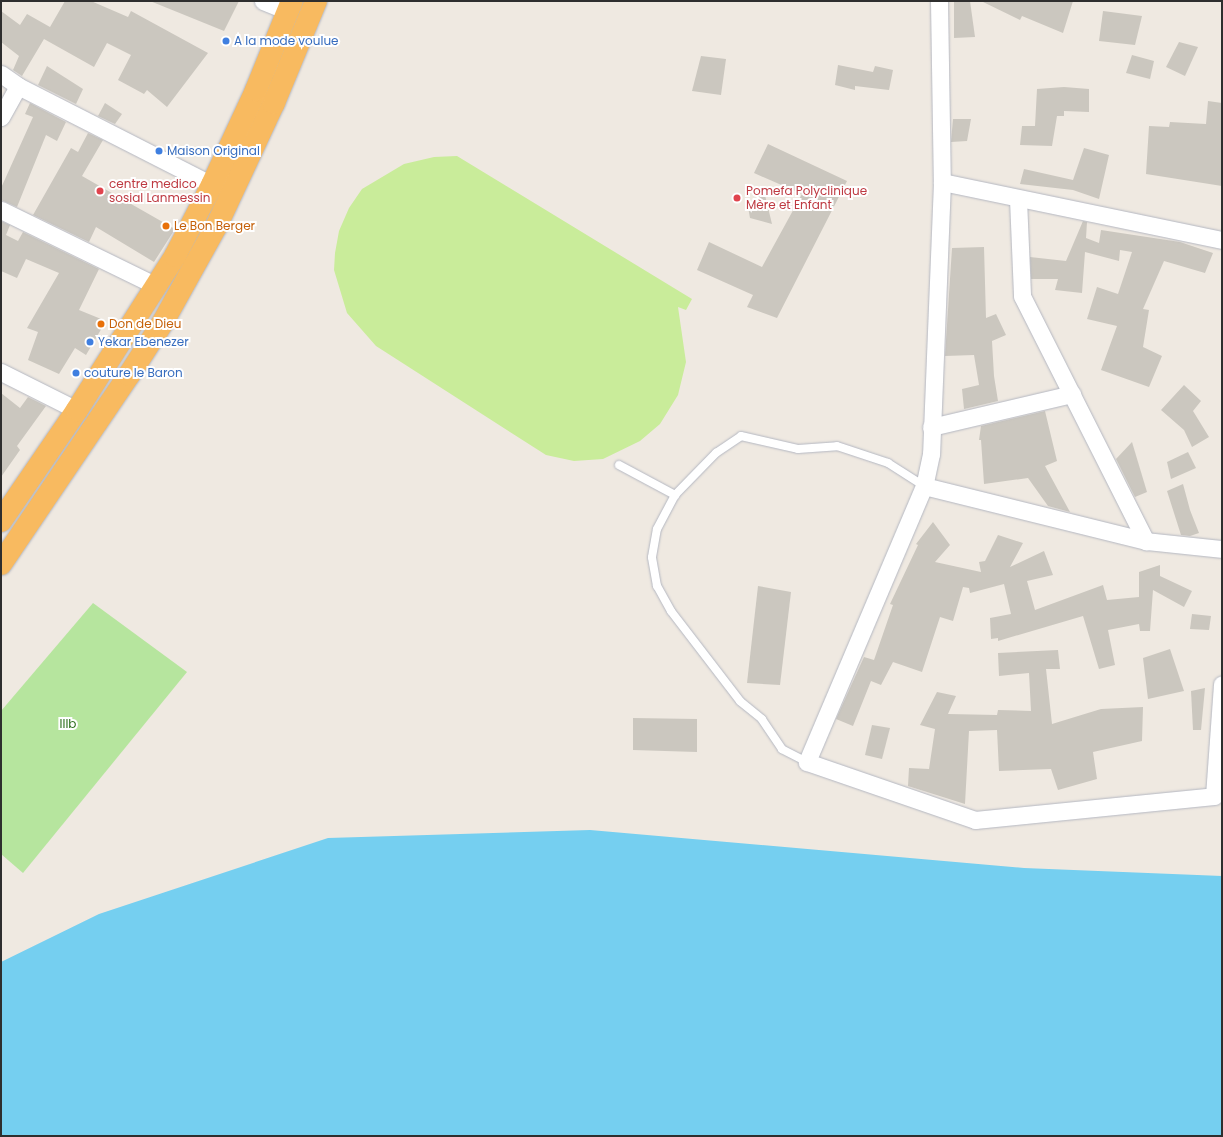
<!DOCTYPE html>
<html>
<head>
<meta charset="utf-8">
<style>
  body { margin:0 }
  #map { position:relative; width:1223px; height:1137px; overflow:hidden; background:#efe9e1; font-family:Poppins,sans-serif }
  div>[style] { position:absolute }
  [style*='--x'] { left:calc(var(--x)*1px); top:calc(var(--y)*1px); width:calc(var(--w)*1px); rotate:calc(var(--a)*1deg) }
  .green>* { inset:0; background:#b6e59e }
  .pitch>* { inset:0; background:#c9ec9a }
  .water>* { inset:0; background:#75cff0 }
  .building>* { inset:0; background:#cbc7bf }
  .roads { filter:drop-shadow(0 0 1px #b4b7c1) drop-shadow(0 0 1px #b4b7c1) }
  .service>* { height:8px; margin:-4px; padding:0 4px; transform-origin:4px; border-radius:4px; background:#fff }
  .minor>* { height:17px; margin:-8.5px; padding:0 8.5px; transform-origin:8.5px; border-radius:8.5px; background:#fff }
  .trunk>* { height:22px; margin:-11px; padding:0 11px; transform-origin:11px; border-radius:11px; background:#f8ba60 }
  .dots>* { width:11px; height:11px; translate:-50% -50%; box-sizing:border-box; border:2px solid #fff; border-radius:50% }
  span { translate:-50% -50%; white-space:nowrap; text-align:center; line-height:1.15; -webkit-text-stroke:4px #fff; paint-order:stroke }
  .shop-label { font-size:12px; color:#366cbe }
  .left { translate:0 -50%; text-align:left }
  .health-label { font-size:12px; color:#be3a42 }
  .food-label { font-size:12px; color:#c56008 }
  .park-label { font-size:12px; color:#2c6e1b }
  .frame { position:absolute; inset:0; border:2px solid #2e2e2e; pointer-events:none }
</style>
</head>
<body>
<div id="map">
  <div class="green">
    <div style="clip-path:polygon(93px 603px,187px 672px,23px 873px,1px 854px,1px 711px)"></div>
  </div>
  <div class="pitch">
    <div style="clip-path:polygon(457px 156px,692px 299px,686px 310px,678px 307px,686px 362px,678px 395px,660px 424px,640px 441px,603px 459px,574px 461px,546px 455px,376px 346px,347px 313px,334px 270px,335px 253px,339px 231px,349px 208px,362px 189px,404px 164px,434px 157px)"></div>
  </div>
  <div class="water">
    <div style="clip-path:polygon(590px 830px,1024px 868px,1222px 876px,1222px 1136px,1px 1136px,1px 962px,99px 914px,328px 838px)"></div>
  </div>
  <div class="building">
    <div style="clip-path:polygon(65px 1px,91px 1px,128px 17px,131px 11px,208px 53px,167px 107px,147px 90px,144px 94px,118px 80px,131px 55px,107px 43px,94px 67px,44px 39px,22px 76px,13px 70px,19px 56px,1px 42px,1px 11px,20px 25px,27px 14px,50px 27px)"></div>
    <div style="clip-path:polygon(150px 1px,239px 1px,224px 31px)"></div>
    <div style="clip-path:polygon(954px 1px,970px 1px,975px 37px,954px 38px)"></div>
    <div style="clip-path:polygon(981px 1px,1073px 1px,1063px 33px,1022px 16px,1020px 20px)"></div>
    <div style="clip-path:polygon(1103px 11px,1142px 16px,1135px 45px,1099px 41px)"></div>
    <div style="clip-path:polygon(1179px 42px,1198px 47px,1185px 76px,1166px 67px)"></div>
    <div style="clip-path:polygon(1132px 55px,1154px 61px,1150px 79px,1126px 73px)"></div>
    <div style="clip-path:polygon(701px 56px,726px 59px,721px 95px,692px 91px)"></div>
    <div style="clip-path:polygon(838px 65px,873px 72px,875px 66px,893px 70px,889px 90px,855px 86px,855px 90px,835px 85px)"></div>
    <div style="clip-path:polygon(47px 66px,83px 89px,76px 104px,38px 85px)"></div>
    <div style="clip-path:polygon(1064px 87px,1089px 89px,1089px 112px,1064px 111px,1064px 116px,1057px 116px,1052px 146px,1020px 145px,1022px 126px,1035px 126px,1037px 89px)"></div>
    <div style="clip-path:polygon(1208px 101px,1222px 103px,1222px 186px,1146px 174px,1149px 126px,1169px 127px,1170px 122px,1206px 124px)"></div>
    <div style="clip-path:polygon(30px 103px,66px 122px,57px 141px,46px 135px,17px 207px,1px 200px,1px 188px,33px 117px,25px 114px)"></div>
    <div style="clip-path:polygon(105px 103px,122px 114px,115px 124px,98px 116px)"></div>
    <div style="clip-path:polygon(953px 119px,971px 119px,967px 141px,951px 142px)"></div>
    <div style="clip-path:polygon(88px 133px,103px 140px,82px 176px,175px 229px,154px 262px,96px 227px,89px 242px,33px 215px,71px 148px,78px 152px)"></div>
    <div style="clip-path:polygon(768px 144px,847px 181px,777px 318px,747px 307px,753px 295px,697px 270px,709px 242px,762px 267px,802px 194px,754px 173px)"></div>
    <div style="clip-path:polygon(1084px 148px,1109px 155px,1099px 199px,1073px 190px,1020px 184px,1024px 169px,1073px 180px)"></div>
    <div style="clip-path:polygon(764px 191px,772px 224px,750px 218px,748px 207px)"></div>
    <div style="clip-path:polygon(1px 221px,10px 225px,6px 235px,18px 241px,23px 232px,99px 269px,79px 310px,106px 321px,86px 355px,75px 348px,59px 374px,28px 360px,38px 332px,27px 328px,59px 273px,26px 259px,17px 278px,1px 271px)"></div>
    <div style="clip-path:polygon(1083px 221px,1087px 222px,1086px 238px,1099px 243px,1101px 230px,1180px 242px,1213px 253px,1205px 273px,1164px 261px,1143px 309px,1149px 310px,1143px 347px,1162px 356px,1149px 387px,1101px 370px,1117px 326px,1087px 319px,1097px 287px,1118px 294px,1132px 252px,1120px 250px,1119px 261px,1085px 252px,1082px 293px,1055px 290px,1058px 279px,1031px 279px,1030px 257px,1066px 261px)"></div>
    <div style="clip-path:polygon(984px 247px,986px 318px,996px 314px,1006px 335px,992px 341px,994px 376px,998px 401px,964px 409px,962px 389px,979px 385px,974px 355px,945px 356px,952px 248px)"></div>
    <div style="clip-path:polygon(1184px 385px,1201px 401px,1193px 411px,1209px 437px,1192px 447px,1184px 430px,1161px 410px)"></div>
    <div style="clip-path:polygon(1px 393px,20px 408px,28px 397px,46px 406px,17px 446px,20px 450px,1px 477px)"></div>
    <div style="clip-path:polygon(1045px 411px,1057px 461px,1045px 466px,1070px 512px,1048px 506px,1028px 478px,984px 484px,981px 440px,979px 440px,981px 426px)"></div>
    <div style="clip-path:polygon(1132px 442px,1147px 492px,1135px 497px,1116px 459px)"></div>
    <div style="clip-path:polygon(1188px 452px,1196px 468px,1171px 479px,1167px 462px)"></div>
    <div style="clip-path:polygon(1183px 484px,1190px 510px,1199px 533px,1190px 536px,1181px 535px,1167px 491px)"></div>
    <div style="clip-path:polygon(933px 522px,950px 545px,935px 562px,981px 572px,979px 562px,985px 561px,998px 535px,1023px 543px,1010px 567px,1044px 551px,1053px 575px,1027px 581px,1035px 610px,1103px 585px,1107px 600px,1139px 597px,1139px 572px,1160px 565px,1160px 576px,1192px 591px,1184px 607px,1153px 590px,1150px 631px,1140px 631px,1139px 624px,1108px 630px,1115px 665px,1099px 669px,1083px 616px,998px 641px,998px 638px,991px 639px,990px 618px,1011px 614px,1004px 584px,970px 593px,969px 588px,963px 587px,953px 621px,940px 617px,922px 672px,893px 662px,881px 685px,871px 681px,853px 726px,836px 719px,864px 657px,874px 660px,893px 605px,890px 604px,918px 545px,916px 544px)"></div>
    <div style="clip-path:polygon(758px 586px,791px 592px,780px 685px,747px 683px)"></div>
    <div style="clip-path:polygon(1192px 614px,1211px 616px,1209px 630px,1190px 629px)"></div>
    <div style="clip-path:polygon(1170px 649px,1184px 691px,1148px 699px,1143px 658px)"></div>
    <div style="clip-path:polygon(1058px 650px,1060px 669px,1046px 669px,1052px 724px,1101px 709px,1143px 707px,1142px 741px,1093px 752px,1097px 779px,1058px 790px,1051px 769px,999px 771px,997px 730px,969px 731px,965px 804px,908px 786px,909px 768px,929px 769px,935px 729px,920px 725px,937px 692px,956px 696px,948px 714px,997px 715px,998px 710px,1031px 711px,1029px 673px,999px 676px,998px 653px)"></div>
    <div style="clip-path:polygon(1205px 688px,1201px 730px,1193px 730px,1191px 691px)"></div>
    <div style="clip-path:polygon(633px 718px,697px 719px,697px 752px,633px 750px)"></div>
    <div style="clip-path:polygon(872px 725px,890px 728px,882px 759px,865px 755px)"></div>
  </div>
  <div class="roads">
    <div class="service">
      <div style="--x:619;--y:465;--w:64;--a:28.2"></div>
      <div style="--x:807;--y:762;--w:28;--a:-153"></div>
      <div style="--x:782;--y:749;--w:36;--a:-124"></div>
      <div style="--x:762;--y:719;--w:28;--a:-141"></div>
      <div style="--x:740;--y:701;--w:113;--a:-127.5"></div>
      <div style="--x:671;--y:611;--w:29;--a:-119"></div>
      <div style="--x:657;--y:586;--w:29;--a:-100"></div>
      <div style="--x:652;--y:557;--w:28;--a:-80"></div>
      <div style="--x:657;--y:529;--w:38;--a:-62"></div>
      <div style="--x:675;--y:495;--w:59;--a:-45.7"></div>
      <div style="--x:716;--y:453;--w:30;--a:-34"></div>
      <div style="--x:741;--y:436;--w:58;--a:12.8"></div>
      <div style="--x:798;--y:449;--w:39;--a:-4"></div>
      <div style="--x:837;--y:446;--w:54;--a:18.4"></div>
      <div style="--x:888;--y:463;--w:43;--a:32.6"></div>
    </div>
    <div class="minor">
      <div style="--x:263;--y:1;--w:27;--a:22"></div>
      <div style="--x:939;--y:1;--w:181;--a:89.1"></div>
      <div style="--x:942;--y:182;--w:272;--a:92.3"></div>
      <div style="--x:931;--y:454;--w:33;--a:102"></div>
      <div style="--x:924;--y:486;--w:300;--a:113"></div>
      <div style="--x:807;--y:762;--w:178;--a:19"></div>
      <div style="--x:975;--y:820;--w:240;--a:-5.7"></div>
      <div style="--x:1214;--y:796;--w:112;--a:-85.9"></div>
      <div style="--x:1;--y:74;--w:21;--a:35"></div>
      <div style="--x:18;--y:86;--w:218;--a:27"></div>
      <div style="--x:1;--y:117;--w:35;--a:-61"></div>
      <div style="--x:942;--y:182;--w:286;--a:11.7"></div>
      <div style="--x:1018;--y:199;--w:97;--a:87.6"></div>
      <div style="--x:1022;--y:296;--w:275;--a:63.2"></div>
      <div style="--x:1;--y:210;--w:174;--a:26"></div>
      <div style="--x:1;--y:372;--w:85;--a:26.6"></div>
      <div style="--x:931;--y:427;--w:145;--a:-13.2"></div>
      <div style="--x:924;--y:486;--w:229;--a:13.9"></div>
      <div style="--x:1146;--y:541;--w:76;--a:6"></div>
    </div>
    <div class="trunk">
      <div style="--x:1;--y:521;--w:135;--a:-55.6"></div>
      <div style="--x:77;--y:410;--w:183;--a:-57.5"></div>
      <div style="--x:175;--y:256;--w:80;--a:-62.5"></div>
      <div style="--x:212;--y:185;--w:105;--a:-65.1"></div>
      <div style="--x:256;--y:90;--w:96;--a:-68"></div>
      <div style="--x:1;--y:564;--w:228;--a:-55.9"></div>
      <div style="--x:129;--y:375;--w:63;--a:-57.3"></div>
      <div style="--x:163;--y:322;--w:111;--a:-60.9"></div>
      <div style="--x:217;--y:225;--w:135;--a:-65"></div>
      <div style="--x:274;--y:103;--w:110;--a:-67.6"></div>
    </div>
  </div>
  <div class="dots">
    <div style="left:226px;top:41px;background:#3f7fe0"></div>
    <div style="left:159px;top:151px;background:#3f7fe0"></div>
    <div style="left:100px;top:191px;background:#e0444e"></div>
    <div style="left:737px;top:198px;background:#e0444e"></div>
    <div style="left:166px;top:226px;background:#e8710a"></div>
    <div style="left:101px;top:324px;background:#e8710a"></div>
    <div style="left:90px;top:342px;background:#3f7fe0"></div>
    <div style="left:76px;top:373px;background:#3f7fe0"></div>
  </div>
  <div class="shop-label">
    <span class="left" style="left:234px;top:41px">A la mode voulue</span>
    <span class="left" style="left:167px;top:151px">Maison Original</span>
    <span class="left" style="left:98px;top:342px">Yekar Ebenezer</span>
    <span class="left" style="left:84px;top:373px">couture le Baron</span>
  </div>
  <div class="health-label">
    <span class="left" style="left:109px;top:191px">centre medico<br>sosial Lanmessin</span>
    <span class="left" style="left:746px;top:198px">Pomefa Polyclinique<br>Mère et Enfant</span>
  </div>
  <div class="food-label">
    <span class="left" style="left:174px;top:226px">Le Bon Berger</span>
    <span class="left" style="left:109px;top:324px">Don de Dieu</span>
  </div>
  <div class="park-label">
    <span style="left:68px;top:724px">IIIb</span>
  </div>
  <div class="frame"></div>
</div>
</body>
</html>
